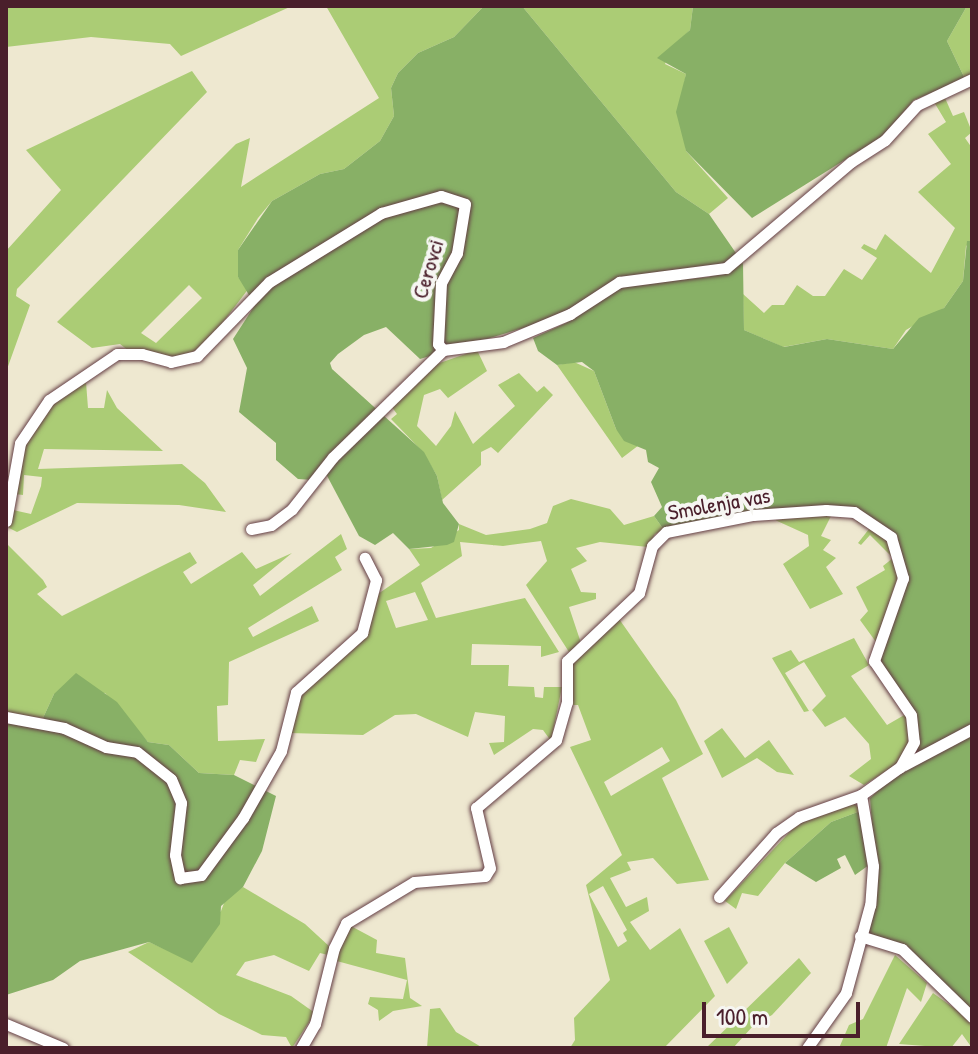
<!DOCTYPE html>
<html>
<head>
<meta charset="utf-8">
<style>
  body { margin:0 }
  #map { position:relative; width:978px; height:1054px; overflow:hidden; background:#eee8d0; font-family:"Patrick Hand",sans-serif }
  div>[style] { position:absolute }
  [style*='--x'] { left:calc(var(--x)*1px); top:calc(var(--y)*1px); width:calc(var(--w)*1px); rotate:calc(var(--a)*1deg) }
  .green>* { inset:0; background:#abcc75 }
  .forest>* { inset:0; background:#88b066 }
  .roads { filter:drop-shadow(0 0 2px #633d44) drop-shadow(0 0 2px #633d44) }
  .minor>* { height:11px; margin:-5.5px; padding:0 5.5px; transform-origin:5.5px; border-radius:5.5px; background:#fff }
  span { translate:-50% -50%; white-space:nowrap; text-align:center; line-height:1.15; -webkit-text-stroke:8px #f6f6f2; paint-order:stroke }
  .street-label { font-size:22px; color:#4a1f2b }
  .frame { position:absolute; inset:0; border:8px solid #4a1f2b; pointer-events:none }
  .scale { position:absolute; left:702px; top:1002px; width:158px; height:36px; box-sizing:border-box; border:4px solid #4a1f2b; border-top:0; padding-left:10px; font-size:24px; line-height:28px; white-space:nowrap; color:#4a1f2b; -webkit-text-stroke:6px #f6f6f2; paint-order:stroke }
</style>
</head>
<body>
<div id="map">
  <div class="green">
    <div style="clip-path:polygon(6px 6px,292px 6px,181px 56px,170px 44px,91px 37px,6px 47px)"></div>
    <div style="clip-path:polygon(evenodd,326px 6px,484px 6px,454px 37px,418px 53px,398px 73px,391px 88px,394px 116px,380px 141px,344px 169px,320px 174px,272px 201px,258px 218px,238px 250px,238px 277px,249px 288px,205px 346px,177px 359px,129px 351px,120px 344px,92px 348px,57px 322px,236px 144px,250px 138px,241px 187px,379px 98px,326px 6px,189px 285px,202px 298px,156px 343px,141px 333px,189px 285px)"></div>
    <div style="clip-path:polygon(522px 6px,693px 6px,690px 30px,672px 47px,665px 64px,686px 74px,682px 96px,686px 151px,728px 198px,709px 214px,676px 192px)"></div>
    <div style="clip-path:polygon(967px 6px,972px 6px,972px 75px,965px 79px,947px 41px)"></div>
    <div style="clip-path:polygon(192px 71px,207px 92px,17px 289px,16px 296px,30px 305px,6px 372px,6px 251px,61px 190px,26px 150px)"></div>
    <div style="clip-path:polygon(945px 98px,953px 116px,964px 112px,972px 132px,965px 138px,972px 148px,972px 241px,966px 246px,963px 281px,944px 308px,906px 330px,893px 349px,827px 339px,783px 347px,744px 330px,743px 294px,764px 313px,772px 305px,784px 305px,797px 285px,813px 296px,825px 296px,844px 269px,862px 280px,877px 258px,861px 248px,864px 244px,876px 250px,885px 234px,931px 273px,955px 228px,918px 192px,951px 164px,928px 134px,946px 122px,934px 102px)"></div>
    <div style="clip-path:polygon(477px 350px,487px 371px,448px 398px,440px 389px,424px 395px,417px 426px,436px 446px,451px 426px,455px 411px,473px 444px,515px 406px,498px 385px,519px 373px,537px 392px,544px 386px,553px 395px,498px 453px,491px 447px,481px 452px,481px 465px,442px 500px,437px 476px,423px 452px,391px 419px,397px 414px,391px 406px,431px 366px)"></div>
    <div style="clip-path:polygon(574px 362px,594px 371px,616px 429px,639px 445px,622px 458px,557px 365px)"></div>
    <div style="clip-path:polygon(86px 382px,88px 408px,104px 408px,107px 390px,117px 408px,163px 451px,44px 449px,38px 469px,182px 464px,205px 483px,226px 512px,179px 505px,77px 503px,17px 532px,9px 528px,13px 510px,31px 514px,41px 486px,42px 477px,24px 475px,23px 495px,15px 494px,23px 447px,46px 408px)"></div>
    <div style="clip-path:polygon(evenodd,571px 499px,610px 509px,624px 525px,654px 516px,664px 530px,655px 534px,648px 547px,600px 542px,576px 548px,587px 561px,571px 569px,581px 592px,596px 593px,596px 599px,569px 607px,581px 643px,569px 652px,526px 585px,547px 561px,541px 541px,503px 546px,460px 542px,462px 556px,421px 583px,436px 618px,525px 598px,559px 652px,541px 657px,541px 646px,472px 644px,471px 665px,509px 665px,508px 686px,534px 687px,535px 697px,543px 698px,544px 687px,562px 687px,551px 741px,543px 730px,533px 729px,494px 755px,489px 743px,504px 742px,505px 716px,475px 712px,468px 737px,416px 714px,395px 715px,363px 735px,289px 733px,304px 683px,363px 636px,375px 596px,420px 565px,409px 549px,431px 548px,459px 530px,459px 524px,486px 535px,530px 529px,547px 523px,553px 506px,571px 499px,415px 592px,428px 620px,396px 628px,386px 601px,415px 592px)"></div>
    <div style="clip-path:polygon(832px 514px,821px 536px,831px 540px,823px 550px,836px 558px,826px 567px,843px 594px,810px 609px,783px 564px,809px 546px,808px 535px,775px 520px)"></div>
    <div style="clip-path:polygon(859px 517px,885px 535px,900px 570px,876px 642px,860px 620px,868px 611px,856px 587px,885px 570px,883px 566px,893px 558px,870px 535px,861px 545px,858px 543px,869px 529px,856px 521px)"></div>
    <div style="clip-path:polygon(341px 534px,347px 549px,335px 557px,342px 570px,248px 628px,253px 637px,312px 606px,319px 621px,229px 662px,228px 705px,217px 706px,218px 741px,265px 739px,256px 762px,240px 760px,234px 775px,199px 773px,169px 745px,148px 742px,105px 693px,54px 694px,43px 718px,6px 715px,6px 543px,43px 580px,47px 587px,37px 594px,62px 616px,190px 552px,197px 563px,183px 572px,191px 584px,242px 552px,256px 569px,292px 553px,253px 585px,260px 596px)"></div>
    <div style="clip-path:polygon(evenodd,617px 616px,676px 700px,703px 754px,662px 778px,709px 880px,677px 884px,653px 858px,627px 862px,631px 870px,610px 878px,626px 907px,647px 897px,649px 911px,630px 922px,650px 950px,680px 928px,715px 996px,664px 1048px,570px 1048px,575px 1040px,574px 1018px,610px 980px,586px 885px,622px 855px,570px 747px,591px 740px,578px 705px,571px 705px,568px 673px,574px 659px,617px 616px,662px 747px,670px 761px,611px 796px,604px 782px,662px 747px,617px 616px,603px 886px,627px 930px,623px 933px,627px 941px,618px 947px,589px 894px,603px 886px)"></div>
    <div style="clip-path:polygon(854px 638px,869px 665px,851px 676px,887px 725px,906px 714px,912px 725px,905px 759px,864px 785px,849px 776px,871px 759px,869px 744px,845px 717px,825px 727px,812px 710px,826px 696px,804px 662px,785px 673px,809px 711px,804px 712px,772px 658px,791px 650px,799px 662px)"></div>
    <div style="clip-path:polygon(722px 728px,745px 758px,769px 740px,794px 775px,777px 772px,757px 758px,722px 778px,704px 741px)"></div>
    <div style="clip-path:polygon(853px 803px,863px 810px,831px 822px,785px 863px,758px 896px,742px 893px,736px 909px,725px 901px,800px 821px)"></div>
    <div style="clip-path:polygon(243px 887px,305px 924px,330px 947px,328px 955px,320px 953px,309px 971px,274px 955px,245px 962px,236px 975px,291px 996px,315px 1013px,292px 1048px,286px 1037px,262px 1035px,219px 1014px,128px 952px,149px 942px,178px 955px,221px 911px,226px 898px)"></div>
    <div style="clip-path:polygon(349px 925px,377px 940px,376px 953px,405px 958px,410px 998px,422px 1006px,393px 1011px,379px 1021px,378px 1010px,368px 1004px,370px 997px,403px 999px,407px 980px,333px 960px)"></div>
    <div style="clip-path:polygon(729px 927px,748px 963px,727px 984px,704px 941px)"></div>
    <div style="clip-path:polygon(895px 955px,927px 983px,921px 1002px,907px 988px,886px 1048px,839px 1048px,849px 1025px,863px 1019px)"></div>
    <div style="clip-path:polygon(799px 958px,811px 973px,772px 1015px,753px 1026px,733px 1048px,706px 1048px)"></div>
    <div style="clip-path:polygon(933px 993px,972px 1021px,972px 1048px,962px 1034px,951px 1048px,899px 1044px)"></div>
    <div style="clip-path:polygon(440px 1008px,456px 1032px,483px 1048px,427px 1048px,430px 1009px)"></div>
  </div>
  <div class="forest">
    <div style="clip-path:polygon(484px 6px,522px 6px,676px 192px,709px 214px,738px 256px,724px 265px,624px 278px,560px 317px,420px 359px,386px 327px,364px 335px,338px 354px,330px 363px,332px 369px,424px 452px,437px 476px,443px 503px,459px 524px,454px 542px,447px 545px,409px 549px,393px 533px,375px 545px,359px 536px,325px 472px,313px 480px,298px 479px,276px 460px,276px 443px,239px 412px,247px 368px,233px 339px,255px 305px,238px 277px,238px 250px,272px 201px,320px 174px,344px 169px,380px 141px,394px 116px,391px 88px,398px 73px,418px 53px,454px 37px)"></div>
    <div style="clip-path:polygon(693px 6px,967px 6px,947px 41px,965px 79px,914px 100px,883px 136px,752px 218px,686px 151px,676px 112px,686px 74px,657px 58px,690px 30px)"></div>
    <div style="clip-path:polygon(967px 241px,972px 241px,972px 1013px,913px 955px,868px 936px,875px 866px,870px 798px,913px 757px,917px 742px,917px 725px,880px 659px,905px 589px,906px 571px,897px 539px,854px 509px,664px 530px,654px 516px,662px 507px,651px 482px,659px 468px,648px 462px,646px 450px,624px 441px,616px 429px,594px 371px,582px 362px,557px 365px,538px 351px,533px 338px,566px 323px,624px 285px,709px 277px,743px 263px,744px 330px,784px 347px,827px 339px,893px 349px,919px 318px,944px 308px,963px 281px)"></div>
    <div style="clip-path:polygon(76px 673px,117px 702px,148px 742px,169px 745px,199px 773px,234px 775px,276px 796px,262px 851px,243px 887px,221px 906px,220px 924px,192px 963px,149px 942px,80px 961px,53px 980px,6px 995px,6px 721px,72px 735px,87px 744px,90px 739px,43px 718px,54px 694px)"></div>
    <div style="clip-path:polygon(863px 810px,869px 865px,855px 875px,845px 855px,837px 859px,841px 868px,816px 882px,785px 863px,831px 822px)"></div>
  </div>
  <div class="roads">
    <div class="minor">
      <div style="--x:6;--y:521;--w:79;--a:-79.8"></div>
      <div style="--x:20;--y:443;--w:52;--a:-56"></div>
      <div style="--x:49;--y:400;--w:82;--a:-34.1"></div>
      <div style="--x:117;--y:354;--w:25;--a:0"></div>
      <div style="--x:142;--y:354;--w:30;--a:15"></div>
      <div style="--x:171;--y:362;--w:27;--a:-13"></div>
      <div style="--x:197;--y:356;--w:103;--a:-45.8"></div>
      <div style="--x:269;--y:282;--w:132;--a:-31.6"></div>
      <div style="--x:381;--y:213;--w:62;--a:-15.8"></div>
      <div style="--x:441;--y:196;--w:25;--a:18"></div>
      <div style="--x:465;--y:204;--w:50;--a:99.3"></div>
      <div style="--x:457;--y:253;--w:34;--a:118"></div>
      <div style="--x:441;--y:283;--w:61;--a:92.8"></div>
      <div style="--x:438;--y:344;--w:8;--a:50"></div>
      <div style="--x:443;--y:350;--w:61;--a:-7.6"></div>
      <div style="--x:503;--y:342;--w:73;--a:-22.7"></div>
      <div style="--x:570;--y:314;--w:59;--a:-33.1"></div>
      <div style="--x:619;--y:282;--w:108;--a:-7.5"></div>
      <div style="--x:726;--y:268;--w:164;--a:-40.3"></div>
      <div style="--x:851;--y:162;--w:40;--a:-32.9"></div>
      <div style="--x:885;--y:140;--w:47;--a:-47.6"></div>
      <div style="--x:917;--y:105;--w:61;--a:-25.3"></div>
      <div style="--x:251;--y:529;--w:20;--a:-11"></div>
      <div style="--x:271;--y:525;--w:26;--a:-37"></div>
      <div style="--x:292;--y:509;--w:66;--a:-51.7"></div>
      <div style="--x:333;--y:457;--w:153;--a:-44.2"></div>
      <div style="--x:6;--y:717;--w:59;--a:10.7"></div>
      <div style="--x:64;--y:728;--w:46;--a:24.3"></div>
      <div style="--x:106;--y:747;--w:31;--a:9"></div>
      <div style="--x:137;--y:752;--w:43;--a:38.5"></div>
      <div style="--x:171;--y:779;--w:26;--a:67"></div>
      <div style="--x:181;--y:803;--w:52;--a:96.6"></div>
      <div style="--x:175;--y:855;--w:24;--a:78"></div>
      <div style="--x:180;--y:878;--w:21;--a:-8"></div>
      <div style="--x:201;--y:875;--w:71;--a:-53.6"></div>
      <div style="--x:243;--y:818;--w:77;--a:-60.4"></div>
      <div style="--x:281;--y:751;--w:61;--a:-75.7"></div>
      <div style="--x:296;--y:692;--w:89;--a:-41.8"></div>
      <div style="--x:362;--y:633;--w:55;--a:-75.2"></div>
      <div style="--x:376;--y:580;--w:25;--a:-117"></div>
      <div style="--x:904;--y:765;--w:77;--a:-27.9"></div>
      <div style="--x:719;--y:897;--w:86;--a:-48.3"></div>
      <div style="--x:776;--y:833;--w:28;--a:-35"></div>
      <div style="--x:799;--y:817;--w:66;--a:-19.5"></div>
      <div style="--x:861;--y:795;--w:72;--a:80.4"></div>
      <div style="--x:873;--y:866;--w:39;--a:94"></div>
      <div style="--x:870;--y:905;--w:91;--a:105.3"></div>
      <div style="--x:846;--y:993;--w:67;--a:125.3"></div>
      <div style="--x:860;--y:936;--w:44;--a:17.2"></div>
      <div style="--x:902;--y:949;--w:98;--a:44.2"></div>
      <div style="--x:6;--y:1024;--w:62;--a:22.8"></div>
      <div style="--x:301;--y:1048;--w:28;--a:-60"></div>
      <div style="--x:315;--y:1024;--w:78;--a:-76"></div>
      <div style="--x:334;--y:948;--w:28;--a:-64"></div>
      <div style="--x:346;--y:923;--w:79;--a:-31.1"></div>
      <div style="--x:414;--y:882;--w:71;--a:-4.8"></div>
      <div style="--x:485;--y:876;--w:9;--a:-58"></div>
      <div style="--x:490;--y:868;--w:62;--a:-103.1"></div>
      <div style="--x:476;--y:808;--w:105;--a:-40.4"></div>
      <div style="--x:556;--y:740;--w:40;--a:-74"></div>
      <div style="--x:567;--y:702;--w:41;--a:-90"></div>
      <div style="--x:567;--y:661;--w:99;--a:-43.4"></div>
      <div style="--x:639;--y:593;--w:49;--a:-74.5"></div>
      <div style="--x:652;--y:546;--w:20;--a:-45"></div>
      <div style="--x:666;--y:532;--w:89;--a:-11.1"></div>
      <div style="--x:753;--y:515;--w:73;--a:-3.9"></div>
      <div style="--x:826;--y:510;--w:28;--a:4"></div>
      <div style="--x:854;--y:512;--w:45;--a:34"></div>
      <div style="--x:891;--y:537;--w:43;--a:73.7"></div>
      <div style="--x:903;--y:578;--w:88;--a:109.3"></div>
      <div style="--x:874;--y:661;--w:65;--a:55.6"></div>
      <div style="--x:911;--y:715;--w:27;--a:84"></div>
      <div style="--x:914;--y:742;--w:29;--a:119"></div>
      <div style="--x:900;--y:767;--w:48;--a:144.3"></div>
    </div>
  </div>
  <div class="street-label">
    <span style="left:428px;top:269px;rotate:-73deg">Cerovci</span>
    <span style="left:719px;top:504px;rotate:-10deg">Smolenja vas</span>
  </div>
  <div class="frame"></div>
  <div class="scale">100 m</div>
</div>
</body>
</html>
